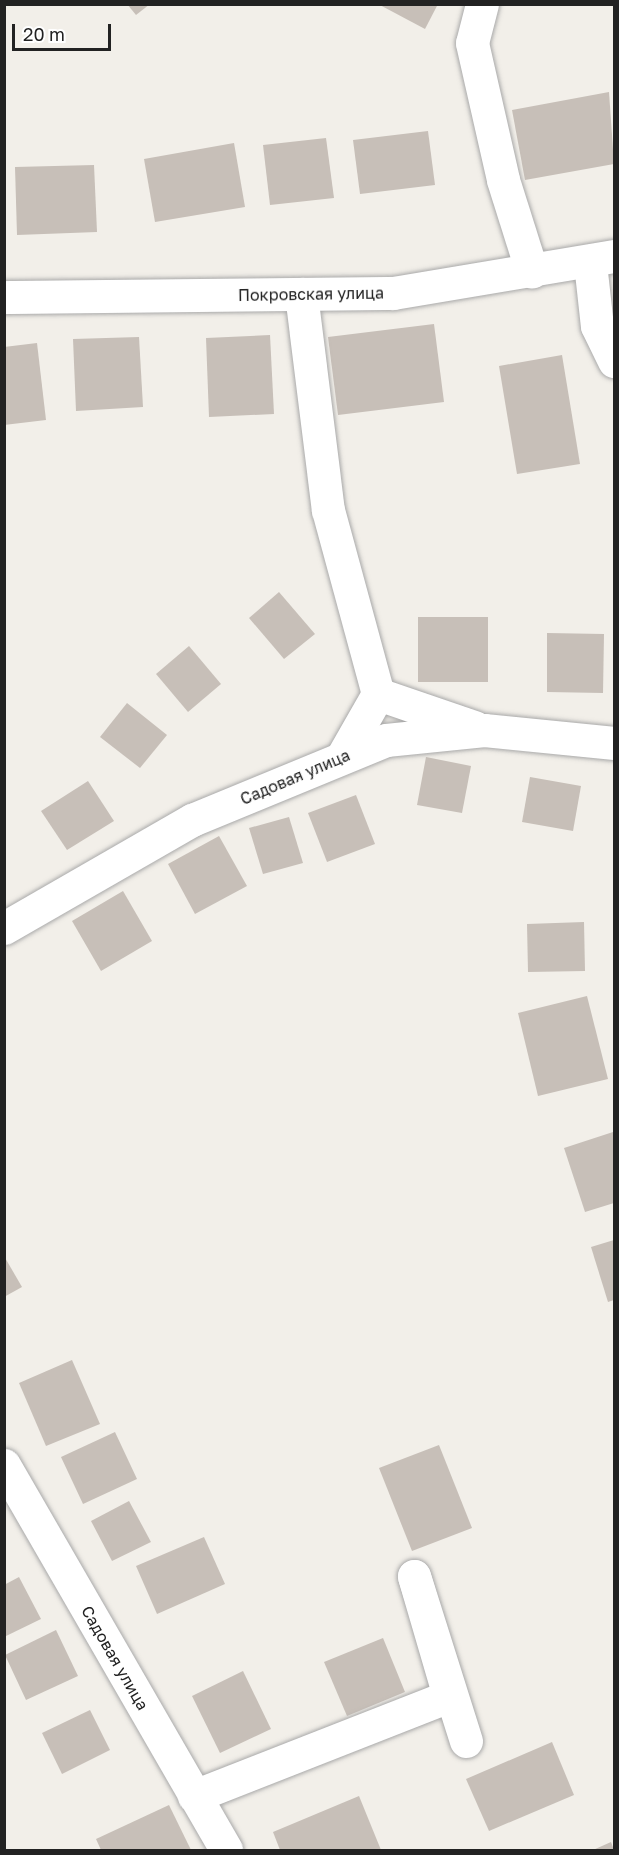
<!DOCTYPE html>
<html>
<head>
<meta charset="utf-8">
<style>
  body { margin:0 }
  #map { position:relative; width:619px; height:1855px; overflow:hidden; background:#f2efe9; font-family:"Golos Text",sans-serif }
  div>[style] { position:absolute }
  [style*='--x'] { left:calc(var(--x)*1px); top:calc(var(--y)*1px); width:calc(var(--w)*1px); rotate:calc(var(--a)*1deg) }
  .building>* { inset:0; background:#c7bfb8 }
  .roads { filter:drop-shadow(0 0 2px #a9a9a9) drop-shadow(0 0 2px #a9a9a9) }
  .minor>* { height:33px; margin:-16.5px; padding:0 16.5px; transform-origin:16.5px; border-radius:16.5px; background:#fff }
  span { translate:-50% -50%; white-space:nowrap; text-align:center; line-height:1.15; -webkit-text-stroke:4.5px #fff; paint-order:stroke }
  .street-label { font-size:16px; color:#222 }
  .frame { position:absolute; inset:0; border:6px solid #222; pointer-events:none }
  .scale { position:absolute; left:12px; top:24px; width:99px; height:27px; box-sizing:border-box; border:3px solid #222; border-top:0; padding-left:8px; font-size:18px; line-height:21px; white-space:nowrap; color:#222; -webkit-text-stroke:4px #fff; paint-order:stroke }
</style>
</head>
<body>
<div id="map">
  <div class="building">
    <div style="clip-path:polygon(127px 4px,150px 4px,136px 15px)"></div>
    <div style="clip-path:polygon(378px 4px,438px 4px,425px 29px)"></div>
    <div style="clip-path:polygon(609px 92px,614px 164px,525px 180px,512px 110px)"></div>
    <div style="clip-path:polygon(428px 131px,435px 185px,360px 194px,353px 140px)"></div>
    <div style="clip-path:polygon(326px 138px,334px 198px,270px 205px,263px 145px)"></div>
    <div style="clip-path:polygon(234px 143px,245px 207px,155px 222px,144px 159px)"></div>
    <div style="clip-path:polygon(94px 165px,97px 232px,17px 235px,15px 167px)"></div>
    <div style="clip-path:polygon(434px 324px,444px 402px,338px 415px,328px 337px)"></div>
    <div style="clip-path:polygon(270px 335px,274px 414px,209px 417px,206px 338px)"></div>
    <div style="clip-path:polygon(139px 337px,143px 407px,76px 411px,73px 339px)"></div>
    <div style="clip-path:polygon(37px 343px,46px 420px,4px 425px,4px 347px)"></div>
    <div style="clip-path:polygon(562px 355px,580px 464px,517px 474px,499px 366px)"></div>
    <div style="clip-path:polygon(279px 592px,315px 634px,284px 659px,249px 618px)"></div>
    <div style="clip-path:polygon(418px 617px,488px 617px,488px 682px,418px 682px)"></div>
    <div style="clip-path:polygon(547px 633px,604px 634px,603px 693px,547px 692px)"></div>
    <div style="clip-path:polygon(189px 646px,221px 684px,188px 712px,156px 674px)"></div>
    <div style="clip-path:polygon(127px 703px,167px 735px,140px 768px,100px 737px)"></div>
    <div style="clip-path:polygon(426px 757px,471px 766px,462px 813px,417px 805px)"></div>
    <div style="clip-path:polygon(530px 777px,581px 786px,573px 831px,522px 822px)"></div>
    <div style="clip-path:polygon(88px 781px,114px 821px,67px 850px,41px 811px)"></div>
    <div style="clip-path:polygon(356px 795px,375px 844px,327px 862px,308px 813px)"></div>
    <div style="clip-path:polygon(289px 817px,303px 863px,263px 874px,249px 828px)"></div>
    <div style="clip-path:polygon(219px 836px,247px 886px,195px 914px,168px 864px)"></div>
    <div style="clip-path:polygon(123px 891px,152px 941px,101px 971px,72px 921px)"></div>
    <div style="clip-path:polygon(584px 922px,585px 971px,528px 972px,527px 924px)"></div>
    <div style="clip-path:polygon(587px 996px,608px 1079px,538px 1096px,518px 1013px)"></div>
    <div style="clip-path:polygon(613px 1132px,614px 1203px,585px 1212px,564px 1148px)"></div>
    <div style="clip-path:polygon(614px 1240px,614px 1300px,608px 1302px,591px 1247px)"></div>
    <div style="clip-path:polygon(4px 1256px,22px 1287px,4px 1297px)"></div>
    <div style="clip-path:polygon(72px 1360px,100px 1424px,46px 1446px,19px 1383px)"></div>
    <div style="clip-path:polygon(115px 1432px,137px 1479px,83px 1504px,61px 1457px)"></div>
    <div style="clip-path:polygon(439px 1445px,472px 1528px,412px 1551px,379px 1468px)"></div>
    <div style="clip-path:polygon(129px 1501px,151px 1542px,112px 1561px,91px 1521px)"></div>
    <div style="clip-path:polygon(204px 1537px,225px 1584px,157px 1614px,136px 1566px)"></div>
    <div style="clip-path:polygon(19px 1577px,41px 1619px,4px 1637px,4px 1585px)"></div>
    <div style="clip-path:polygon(56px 1630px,78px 1676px,26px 1700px,5px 1655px)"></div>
    <div style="clip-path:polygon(383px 1638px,405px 1692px,347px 1716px,324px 1662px)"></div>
    <div style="clip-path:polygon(243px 1671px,271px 1729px,220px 1753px,192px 1696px)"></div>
    <div style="clip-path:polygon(90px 1710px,110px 1750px,62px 1774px,42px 1733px)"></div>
    <div style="clip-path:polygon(552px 1742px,574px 1795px,489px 1831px,466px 1779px)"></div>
    <div style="clip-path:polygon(359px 1796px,381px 1850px,280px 1850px,273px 1832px)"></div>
    <div style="clip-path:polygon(169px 1805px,191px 1850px,101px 1850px,96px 1839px)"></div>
    <div style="clip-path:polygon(611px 1842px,614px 1850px,593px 1850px)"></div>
  </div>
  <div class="roads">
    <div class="minor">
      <div style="--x:482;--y:4;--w:40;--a:104.4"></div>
      <div style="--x:472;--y:43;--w:140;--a:77.2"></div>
      <div style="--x:503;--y:180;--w:96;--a:72.5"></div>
      <div style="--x:590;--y:263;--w:63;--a:83.7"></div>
      <div style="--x:597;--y:326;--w:39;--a:64"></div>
      <div style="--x:301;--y:294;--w:218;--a:82.9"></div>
      <div style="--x:328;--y:510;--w:191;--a:74.8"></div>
      <div style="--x:378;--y:694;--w:102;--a:19"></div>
      <div style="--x:4;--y:297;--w:389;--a:-0.6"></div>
      <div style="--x:393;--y:293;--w:224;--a:-9.5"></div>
      <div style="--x:342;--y:757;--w:73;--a:-60.3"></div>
      <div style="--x:4;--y:928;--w:217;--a:-29.9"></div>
      <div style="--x:192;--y:820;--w:210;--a:-22.4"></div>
      <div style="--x:386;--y:740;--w:99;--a:-5.8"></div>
      <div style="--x:484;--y:730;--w:131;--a:5.7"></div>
      <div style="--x:4;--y:1465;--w:444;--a:60"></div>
      <div style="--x:194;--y:1796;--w:274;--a:-21.4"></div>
      <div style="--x:449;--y:1696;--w:125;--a:-106.3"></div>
      <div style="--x:414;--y:1576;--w:173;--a:72.5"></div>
    </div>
  </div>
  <div class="street-label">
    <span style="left:311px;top:294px;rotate:-1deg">Покровская улица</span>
    <span style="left:295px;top:777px;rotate:-23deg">Садовая улица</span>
    <span style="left:115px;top:1658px;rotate:60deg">Садовая улица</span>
  </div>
  <div class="frame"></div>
  <div class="scale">20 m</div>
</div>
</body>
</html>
